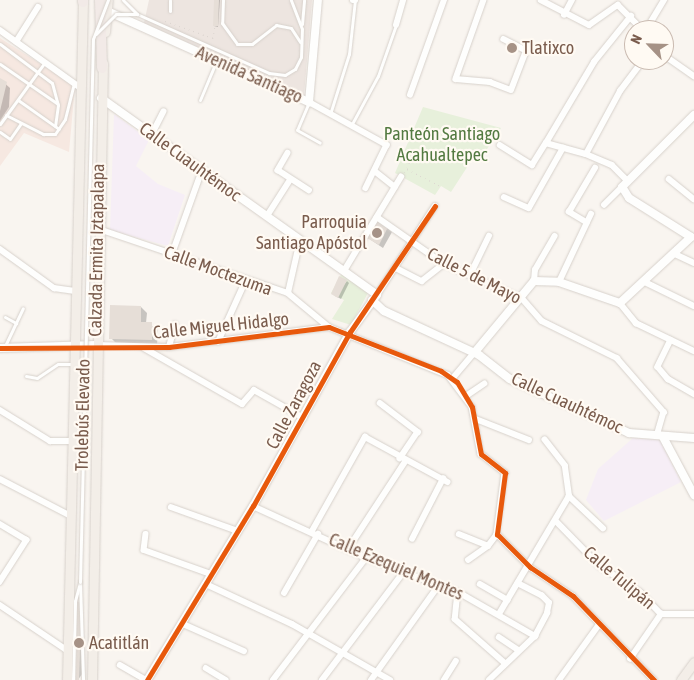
<!DOCTYPE html>
<html>
<head>
<meta charset="utf-8">
<style>
  body { margin:0 }
  #map { position:relative; width:694px; height:680px; overflow:hidden; background:#f9f5f0; font-family:"Asap Condensed",sans-serif }
  div>[style] { position:absolute }
  [style*='--x'] { left:calc(var(--x)*1px); top:calc(var(--y)*1px); width:calc(var(--w)*1px); rotate:calc(var(--a)*1deg) }
  .commercial>* { inset:0; background:#f6e8e1 }
  .industrial>* { inset:0; background:#ede5e0 }
  .education>* { inset:0; background:#f6eef6 }
  .green>* { inset:0; background:#e7f0db }
  .shadow>* { inset:0; background:#0003 }
  .building>* { inset:0; background:#e6ded7 }
  .path>* { height:1px; margin-top:-0.5px; transform-origin:0; background:repeating-linear-gradient(90deg,#dcd5d0 0 1px,transparent 0 5px) }
  .roads { filter:drop-shadow(0 0 1px #d7d1cb) drop-shadow(0 0 1px #d7d1cb) }
  .lane>* { height:3px; margin:-1.5px; padding:0 1.5px; transform-origin:1.5px; border-radius:1.5px; background:#fefefd }
  .street>* { height:5.5px; margin:-2.75px; padding:0 2.75px; transform-origin:2.75px; border-radius:2.75px; background:#fefefd }
  .secondary>* { height:8px; margin:-4px; padding:0 4px; transform-origin:4px; border-radius:4px; background:#fefefd }
  .primary>* { height:9px; margin:-4.5px; padding:0 4.5px; transform-origin:4.5px; border-radius:4.5px; background:#f3eee8 }
  .highway>* { height:10px; margin:-5px; padding:0 5px; transform-origin:5px; border-radius:5px; background:#f2eae7 }
  .bridges { filter:drop-shadow(0 0 1px #d7d1cb) drop-shadow(0 0 1px #d7d1cb) }
  .lane-bridge>* { height:3px; margin:-1.5px; padding:0 1.5px; transform-origin:1.5px; border-radius:1.5px; background:#fefefd }
  .cycleway>* { height:5px; margin:-2.5px; padding:0 2.5px; transform-origin:2.5px; border-radius:2.5px; background:#e8590c }
  .dots>* { width:14px; height:14px; translate:-50% -50%; box-sizing:border-box; border:2px solid #fffaf3; border-radius:50% }
  span { translate:-50% -50%; white-space:nowrap; text-align:center; line-height:1.15; -webkit-text-stroke:4.5px #fffaf3; paint-order:stroke }
  .poi-label { font-size:18px; color:#7a5c4d }
  .left { translate:0 -50%; text-align:left }
  .right { translate:-100% -50%; text-align:right }
  .street-label { font-size:18px; color:#7a5c4d }
  .park-label { font-size:18px; color:#537a41 }
  .north { position:absolute; left:624px; top:20px; width:50px; height:50px; box-sizing:border-box; background:#fffaf3; border:1px solid #cabbb1; border-radius:50%; rotate:294deg; font-size:14px; font-weight:700; line-height:20px; text-align:center; color:#7a5c4d }
  .north::after { content:''; display:block; margin:auto; width:18px; height:22px; background:#a69286; clip-path:polygon(50% 0,100% 100%,50% 72%,0 100%) }
</style>
</head>
<body>
<div id="map">
  <div class="commercial">
    <div style="clip-path:polygon(0 38px,75px 86px,69px 152px,24px 133px,0 166px)"></div>
  </div>
  <div class="industrial">
    <div style="clip-path:polygon(149px 0,312px 0,304px 95px,144px 23px)"></div>
  </div>
  <div class="education">
    <div style="clip-path:polygon(114px 114px,149px 140px,136px 166px,158px 184px,185px 195px,168px 246px,110px 230px)"></div>
    <div style="clip-path:polygon(633px 438px,660px 440px,681px 482px,604px 521px,586px 500px,598px 469px)"></div>
  </div>
  <div class="green">
    <div style="clip-path:polygon(423px 107px,501px 128px,483px 155px,475px 155px,451px 192px,441px 186px,435px 195px,395px 173px)"></div>
    <div style="clip-path:polygon(342px 273px,369px 291px,351px 325px,332px 319px,344px 300px,331px 293px)"></div>
  </div>
  <div class="shadow">
    <div style="clip-path:polygon(215px 0,220px 0,218px 27px,214px 26px)"></div>
    <div style="clip-path:polygon(0 79px,10px 88px,9px 107px,0 121px)"></div>
    <div style="clip-path:polygon(388px 228px,392px 232px,383px 248px,368px 238px)"></div>
    <div style="clip-path:polygon(347px 281px,349px 283px,341px 299px,335px 296px)"></div>
    <div style="clip-path:polygon(141px 307px,147px 313px,146px 323px,158px 329px,157px 345px,117px 344px,111px 338px)"></div>
    <div style="clip-path:polygon(81px 603px,82px 674px,78px 680px)"></div>
  </div>
  <div class="building">
    <div style="clip-path:polygon(214px 0,219px 0,218px 26px,213px 26px)"></div>
    <div style="clip-path:polygon(0 78px,7px 82px,0 111px)"></div>
    <div style="clip-path:polygon(377px 221px,388px 227px,379px 245px,367px 238px)"></div>
    <div style="clip-path:polygon(339px 276px,347px 280px,338px 298px,331px 294px)"></div>
    <div style="clip-path:polygon(110px 305px,141px 306px,141px 322px,152px 322px,152px 340px,109px 339px)"></div>
    <div style="clip-path:polygon(77px 602px,82px 602px,79px 680px,76px 680px)"></div>
  </div>
  <div class="path">
    <div style="--x:165;--y:21;--w:51;--a:19.5"></div>
    <div style="--x:213;--y:38;--w:12;--a:-81"></div>
    <div style="--x:407;--y:168;--w:14;--a:-65"></div>
    <div style="--x:404;--y:172;--w:4;--a:-45"></div>
    <div style="--x:407;--y:169;--w:36;--a:27"></div>
  </div>
  <div class="roads">
    <div class="lane">
      <div style="--x:223;--y:0;--w:23;--a:92"></div>
      <div style="--x:222;--y:23;--w:26;--a:54"></div>
      <div style="--x:237;--y:44;--w:15;--a:0"></div>
      <div style="--x:252;--y:44;--w:31;--a:-38"></div>
      <div style="--x:276;--y:25;--w:15;--a:11"></div>
      <div style="--x:291;--y:28;--w:17;--a:57"></div>
      <div style="--x:170;--y:11;--w:11;--a:-90"></div>
      <div style="--x:137;--y:14;--w:145;--a:24.1"></div>
      <div style="--x:269;--y:73;--w:16;--a:7"></div>
      <div style="--x:285;--y:75;--w:12;--a:-31"></div>
      <div style="--x:295;--y:69;--w:13;--a:-63"></div>
      <div style="--x:301;--y:57;--w:28;--a:-88"></div>
      <div style="--x:302;--y:29;--w:31;--a:-111"></div>
      <div style="--x:302;--y:24;--w:24;--a:-85"></div>
      <div style="--x:0;--y:44;--w:65;--a:36.9"></div>
      <div style="--x:52;--y:83;--w:23;--a:75"></div>
      <div style="--x:58;--y:105;--w:21;--a:98"></div>
      <div style="--x:0;--y:64;--w:70;--a:34.6"></div>
      <div style="--x:18;--y:100;--w:50;--a:35.3"></div>
      <div style="--x:200;--y:100;--w:41;--a:-67.2"></div>
      <div style="--x:309;--y:102;--w:30;--a:113"></div>
      <div style="--x:297;--y:130;--w:26;--a:29"></div>
      <div style="--x:331;--y:111;--w:60;--a:-72.5"></div>
      <div style="--x:349;--y:54;--w:54;--a:-83.7"></div>
      <div style="--x:6;--y:115;--w:42;--a:27.2"></div>
      <div style="--x:43;--y:134;--w:12;--a:0"></div>
      <div style="--x:55;--y:134;--w:18;--a:-56"></div>
      <div style="--x:65;--y:119;--w:36;--a:-76"></div>
      <div style="--x:353;--y:122;--w:52;--a:-61.5"></div>
      <div style="--x:378;--y:76;--w:54;--a:-70.6"></div>
      <div style="--x:0;--y:124;--w:77;--a:-54"></div>
      <div style="--x:0;--y:132;--w:12;--a:35"></div>
      <div style="--x:10;--y:139;--w:19;--a:-55"></div>
      <div style="--x:5;--y:317;--w:13;--a:29"></div>
      <div style="--x:4;--y:348;--w:44;--a:-64.6"></div>
      <div style="--x:26;--y:376;--w:11;--a:10"></div>
      <div style="--x:37;--y:378;--w:25;--a:-34"></div>
      <div style="--x:58;--y:364;--w:15;--a:0"></div>
      <div style="--x:80;--y:582;--w:98;--a:88.2"></div>
      <div style="--x:73;--y:680;--w:79;--a:-88.5"></div>
      <div style="--x:75;--y:601;--w:20;--a:-75"></div>
    </div>
    <div class="street">
      <div style="--x:353;--y:0;--w:2;--a:0"></div>
      <div style="--x:484;--y:0;--w:84;--a:109.5"></div>
      <div style="--x:456;--y:79;--w:34;--a:5"></div>
      <div style="--x:490;--y:82;--w:22;--a:21"></div>
      <div style="--x:511;--y:90;--w:42;--a:-69"></div>
      <div style="--x:526;--y:51;--w:25;--a:-153"></div>
      <div style="--x:541;--y:0;--w:54;--a:27.5"></div>
      <div style="--x:589;--y:25;--w:35;--a:-35"></div>
      <div style="--x:618;--y:5;--w:35;--a:45"></div>
      <div style="--x:564;--y:15;--w:17;--a:-62"></div>
      <div style="--x:396;--y:25;--w:26;--a:-74"></div>
      <div style="--x:0;--y:30;--w:100;--a:35.6"></div>
      <div style="--x:646;--y:30;--w:35;--a:-59"></div>
      <div style="--x:16;--y:42;--w:41;--a:-57.8"></div>
      <div style="--x:664;--y:55;--w:37;--a:35"></div>
      <div style="--x:410;--y:95;--w:101;--a:-70.3"></div>
      <div style="--x:309;--y:102;--w:89;--a:28.9"></div>
      <div style="--x:387;--y:145;--w:48;--a:116"></div>
      <div style="--x:152;--y:134;--w:25;--a:-63"></div>
      <div style="--x:546;--y:143;--w:94;--a:-59.3"></div>
      <div style="--x:594;--y:62;--w:59;--a:-51.2"></div>
      <div style="--x:500;--y:145;--w:38;--a:32"></div>
      <div style="--x:532;--y:165;--w:26;--a:-58"></div>
      <div style="--x:546;--y:143;--w:41;--a:15.4"></div>
      <div style="--x:586;--y:154;--w:28;--a:23"></div>
      <div style="--x:612;--y:165;--w:23;--a:45"></div>
      <div style="--x:288;--y:153;--w:20;--a:120"></div>
      <div style="--x:278;--y:170;--w:37;--a:33"></div>
      <div style="--x:586;--y:154;--w:72;--a:-61.6"></div>
      <div style="--x:620;--y:91;--w:39;--a:-53"></div>
      <div style="--x:376;--y:172;--w:24;--a:38"></div>
      <div style="--x:669;--y:179;--w:32;--a:39"></div>
      <div style="--x:504;--y:197;--w:27;--a:24"></div>
      <div style="--x:529;--y:208;--w:69;--a:-60.5"></div>
      <div style="--x:604;--y:205;--w:25;--a:-45"></div>
      <div style="--x:267;--y:216;--w:43;--a:-57.4"></div>
      <div style="--x:377;--y:217;--w:82;--a:35"></div>
      <div style="--x:444;--y:264;--w:85;--a:23.6"></div>
      <div style="--x:522;--y:298;--w:30;--a:49"></div>
      <div style="--x:542;--y:321;--w:84;--a:26.3"></div>
      <div style="--x:617;--y:358;--w:72;--a:49"></div>
      <div style="--x:664;--y:412;--w:25;--a:106"></div>
      <div style="--x:587;--y:223;--w:21;--a:-149"></div>
      <div style="--x:569;--y:212;--w:51;--a:-59.4"></div>
      <div style="--x:99;--y:229;--w:200;--a:18.7"></div>
      <div style="--x:288;--y:293;--w:53;--a:39.7"></div>
      <div style="--x:0;--y:249;--w:67;--a:35.8"></div>
      <div style="--x:54;--y:288;--w:21;--a:8"></div>
      <div style="--x:673;--y:253;--w:23;--a:25"></div>
      <div style="--x:172;--y:254;--w:89;--a:-70.3"></div>
      <div style="--x:396;--y:268;--w:29;--a:27"></div>
      <div style="--x:422;--y:281;--w:28;--a:-38"></div>
      <div style="--x:344;--y:271;--w:110;--a:-58.8"></div>
      <div style="--x:471;--y:273;--w:41;--a:-64.1"></div>
      <div style="--x:534;--y:281;--w:11;--a:-85"></div>
      <div style="--x:535;--y:270;--w:39;--a:-60"></div>
      <div style="--x:643;--y:281;--w:57;--a:26.1"></div>
      <div style="--x:559;--y:282;--w:75;--a:-64.8"></div>
      <div style="--x:288;--y:293;--w:54;--a:-77.2"></div>
      <div style="--x:377;--y:295;--w:106;--a:-56.9"></div>
      <div style="--x:620;--y:303;--w:26;--a:51"></div>
      <div style="--x:636;--y:323;--w:64;--a:25.8"></div>
      <div style="--x:671;--y:340;--w:30;--a:116"></div>
      <div style="--x:658;--y:367;--w:16;--a:50"></div>
      <div style="--x:668;--y:379;--w:30;--a:30"></div>
      <div style="--x:218;--y:342;--w:66;--a:-65.8"></div>
      <div style="--x:97;--y:345;--w:72;--a:1.6"></div>
      <div style="--x:169;--y:347;--w:161;--a:-7.1"></div>
      <div style="--x:329;--y:327;--w:128;--a:22"></div>
      <div style="--x:448;--y:375;--w:40;--a:53"></div>
      <div style="--x:472;--y:407;--w:48;--a:79.2"></div>
      <div style="--x:481;--y:454;--w:31;--a:38"></div>
      <div style="--x:505;--y:473;--w:62;--a:97.5"></div>
      <div style="--x:497;--y:534;--w:47;--a:45"></div>
      <div style="--x:530;--y:567;--w:52;--a:34"></div>
      <div style="--x:573;--y:596;--w:117;--a:46"></div>
      <div style="--x:169;--y:347;--w:23;--a:-75"></div>
      <div style="--x:144;--y:348;--w:113;--a:29.7"></div>
      <div style="--x:242;--y:404;--w:18;--a:-49"></div>
      <div style="--x:254;--y:390;--w:57;--a:29.2"></div>
      <div style="--x:453;--y:378;--w:34;--a:-50"></div>
      <div style="--x:466;--y:396;--w:22;--a:-34"></div>
      <div style="--x:380;--y:403;--w:48;--a:37.3"></div>
      <div style="--x:418;--y:432;--w:32;--a:124"></div>
      <div style="--x:0;--y:410;--w:59;--a:31.8"></div>
      <div style="--x:50;--y:441;--w:22;--a:0"></div>
      <div style="--x:476;--y:419;--w:57;--a:21.6"></div>
      <div style="--x:0;--y:479;--w:80;--a:27.5"></div>
      <div style="--x:569;--y:496;--w:47;--a:43.3"></div>
      <div style="--x:253;--y:506;--w:124;--a:24.7"></div>
      <div style="--x:366;--y:558;--w:98;--a:20.3"></div>
      <div style="--x:458;--y:592;--w:89;--a:29.7"></div>
      <div style="--x:171;--y:507;--w:71;--a:19.7"></div>
      <div style="--x:556;--y:521;--w:63;--a:45.6"></div>
      <div style="--x:600;--y:566;--w:48;--a:33"></div>
      <div style="--x:640;--y:592;--w:30;--a:46"></div>
      <div style="--x:0;--y:524;--w:31;--a:31"></div>
      <div style="--x:27;--y:540;--w:50;--a:122.7"></div>
      <div style="--x:312;--y:531;--w:108;--a:-60.6"></div>
      <div style="--x:365;--y:437;--w:94;--a:28.5"></div>
      <div style="--x:146;--y:534;--w:16;--a:97"></div>
      <div style="--x:144;--y:550;--w:71;--a:19.7"></div>
      <div style="--x:459;--y:534;--w:31;--a:22"></div>
      <div style="--x:488;--y:546;--w:15;--a:-53"></div>
      <div style="--x:412;--y:539;--w:68;--a:-62.7"></div>
      <div style="--x:348;--y:549;--w:104;--a:-56.8"></div>
      <div style="--x:468;--y:560;--w:24;--a:-35"></div>
      <div style="--x:206;--y:584;--w:95;--a:24.9"></div>
      <div style="--x:292;--y:624;--w:113;--a:29.7"></div>
      <div style="--x:480;--y:584;--w:32;--a:30"></div>
      <div style="--x:458;--y:592;--w:27;--a:96"></div>
      <div style="--x:455;--y:619;--w:65;--a:41.3"></div>
      <div style="--x:284;--y:593;--w:68;--a:-60"></div>
      <div style="--x:0;--y:605;--w:81;--a:33.9"></div>
      <div style="--x:499;--y:614;--w:137;--a:-59.3"></div>
      <div style="--x:569;--y:496;--w:30;--a:-98"></div>
      <div style="--x:565;--y:466;--w:33;--a:-128"></div>
      <div style="--x:181;--y:623;--w:69;--a:24"></div>
      <div style="--x:499;--y:637;--w:23;--a:34"></div>
      <div style="--x:630;--y:659;--w:55;--a:-55.4"></div>
      <div style="--x:661;--y:614;--w:33;--a:0"></div>
      <div style="--x:120;--y:665;--w:30;--a:30"></div>
      <div style="--x:206;--y:668;--w:23;--a:31"></div>
      <div style="--x:273;--y:680;--w:153;--a:-52.7"></div>
      <div style="--x:322;--y:680;--w:134;--a:-52.9"></div>
      <div style="--x:371;--y:680;--w:117;--a:-54.4"></div>
      <div style="--x:444;--y:680;--w:22;--a:-58"></div>
      <div style="--x:489;--y:680;--w:64;--a:-43.7"></div>
      <div style="--x:535;--y:636;--w:26;--a:-62"></div>
      <div style="--x:547;--y:613;--w:10;--a:-79"></div>
      <div style="--x:549;--y:603;--w:10;--a:-135"></div>
      <div style="--x:542;--y:596;--w:27;--a:-153"></div>
      <div style="--x:559;--y:680;--w:67;--a:-54.2"></div>
    </div>
    <div class="secondary">
      <div style="--x:107;--y:11;--w:222;--a:24.3"></div>
      <div style="--x:309;--y:102;--w:102;--a:-85"></div>
      <div style="--x:101;--y:98;--w:339;--a:35.5"></div>
      <div style="--x:377;--y:295;--w:46;--a:126.1"></div>
      <div style="--x:350;--y:332;--w:199;--a:119.1"></div>
      <div style="--x:253;--y:506;--w:204;--a:121.3"></div>
      <div style="--x:372;--y:300;--w:16;--a:43"></div>
      <div style="--x:384;--y:311;--w:105;--a:24.9"></div>
      <div style="--x:479;--y:355;--w:39;--a:38"></div>
      <div style="--x:510;--y:379;--w:131;--a:24.4"></div>
      <div style="--x:629;--y:433;--w:65;--a:4.4"></div>
      <div style="--x:0;--y:348;--w:95;--a:-1.8"></div>
      <div style="--x:475;--y:352;--w:92;--a:-50.3"></div>
      <div style="--x:534;--y:281;--w:25;--a:2"></div>
      <div style="--x:559;--y:282;--w:65;--a:19"></div>
      <div style="--x:620;--y:303;--w:97;--a:-42.9"></div>
      <div style="--x:691;--y:237;--w:73;--a:-147.8"></div>
      <div style="--x:629;--y:198;--w:13;--a:-122"></div>
      <div style="--x:622;--y:187;--w:102;--a:-45"></div>
      <div style="--x:663;--y:437;--w:66;--a:61.9"></div>
    </div>
    <div class="primary">
      <div style="--x:105;--y:32;--w:32;--a:-85"></div>
      <div style="--x:67;--y:680;--w:680;--a:-88.65"></div>
      <div style="--x:92;--y:680;--w:617;--a:-88.98"></div>
      <div style="--x:681;--y:680;--w:22;--a:-54"></div>
    </div>
    <div class="highway">
      <div style="--x:100;--y:0;--w:68;--a:88.3"></div>
      <div style="--x:83;--y:2;--w:2;--a:-90"></div>
    </div>
  </div>
  <div class="bridges">
    <div class="lane-bridge">
      <div style="--x:123;--y:0;--w:20;--a:45"></div>
      <div style="--x:96;--y:34;--w:28;--a:-45"></div>
      <div style="--x:116;--y:14;--w:21;--a:0"></div>
      <div style="--x:80;--y:582;--w:543;--a:-88.63"></div>
      <div style="--x:93;--y:39;--w:42;--a:-69"></div>
    </div>
  </div>
  <div class="cycleway">
    <div style="--x:0;--y:348;--w:169;--a:-0.3"></div>
    <div style="--x:169;--y:347;--w:161;--a:-7.1"></div>
    <div style="--x:329;--y:327;--w:120;--a:21.4"></div>
    <div style="--x:441;--y:371;--w:19;--a:35"></div>
    <div style="--x:457;--y:382;--w:29;--a:59"></div>
    <div style="--x:472;--y:407;--w:48;--a:79.2"></div>
    <div style="--x:481;--y:454;--w:31;--a:38"></div>
    <div style="--x:505;--y:473;--w:62;--a:97.5"></div>
    <div style="--x:497;--y:534;--w:47;--a:45"></div>
    <div style="--x:530;--y:567;--w:52;--a:34"></div>
    <div style="--x:573;--y:596;--w:117;--a:46"></div>
    <div style="--x:147;--y:680;--w:204;--a:-58.7"></div>
    <div style="--x:253;--y:506;--w:199;--a:-60.9"></div>
    <div style="--x:350;--y:332;--w:152;--a:-56"></div>
  </div>
  <div class="dots">
    <div style="left:512px;top:48px;background:#a69286"></div>
    <div style="left:377px;top:233px;background:#a69286"></div>
    <div style="left:79px;top:643px;background:#a69286"></div>
  </div>
  <div class="poi-label">
    <span class="left" style="left:522px;top:48px">Tlatixco</span>
    <span class="right" style="left:367px;top:233px">Parroquia<br>Santiago Apóstol</span>
    <span class="left" style="left:89px;top:643px">Acatitlán</span>
  </div>
  <div class="street-label">
    <span style="left:249px;top:75px;rotate:24deg">Avenida Santiago</span>
    <span style="left:190px;top:162px;rotate:36deg">Calle Cuauhtémoc</span>
    <span style="left:97px;top:250px;rotate:-89deg">Calzada Ermita Iztapalapa</span>
    <span style="left:218px;top:271px;rotate:20deg">Calle Moctezuma</span>
    <span style="left:474px;top:276px;rotate:27deg">Calle 5 de Mayo</span>
    <span style="left:221px;top:326px;rotate:-6deg">Calle Miguel Hidalgo</span>
    <span style="left:567px;top:403px;rotate:25deg">Calle Cuauhtémoc</span>
    <span style="left:294px;top:405px;rotate:-62deg">Calle Zaragoza</span>
    <span style="left:83px;top:415px;rotate:-89deg">Trolebús Elevado</span>
    <span style="left:396px;top:567px;rotate:23deg">Calle Ezequiel Montes</span>
    <span style="left:619px;top:578px;rotate:40deg">Calle Tulipán</span>
  </div>
  <div class="park-label">
    <span style="left:442px;top:145px">Panteón Santiago<br>Acahualtepec</span>
  </div>
  <div class="north">N</div>
</div>
</body>
</html>
